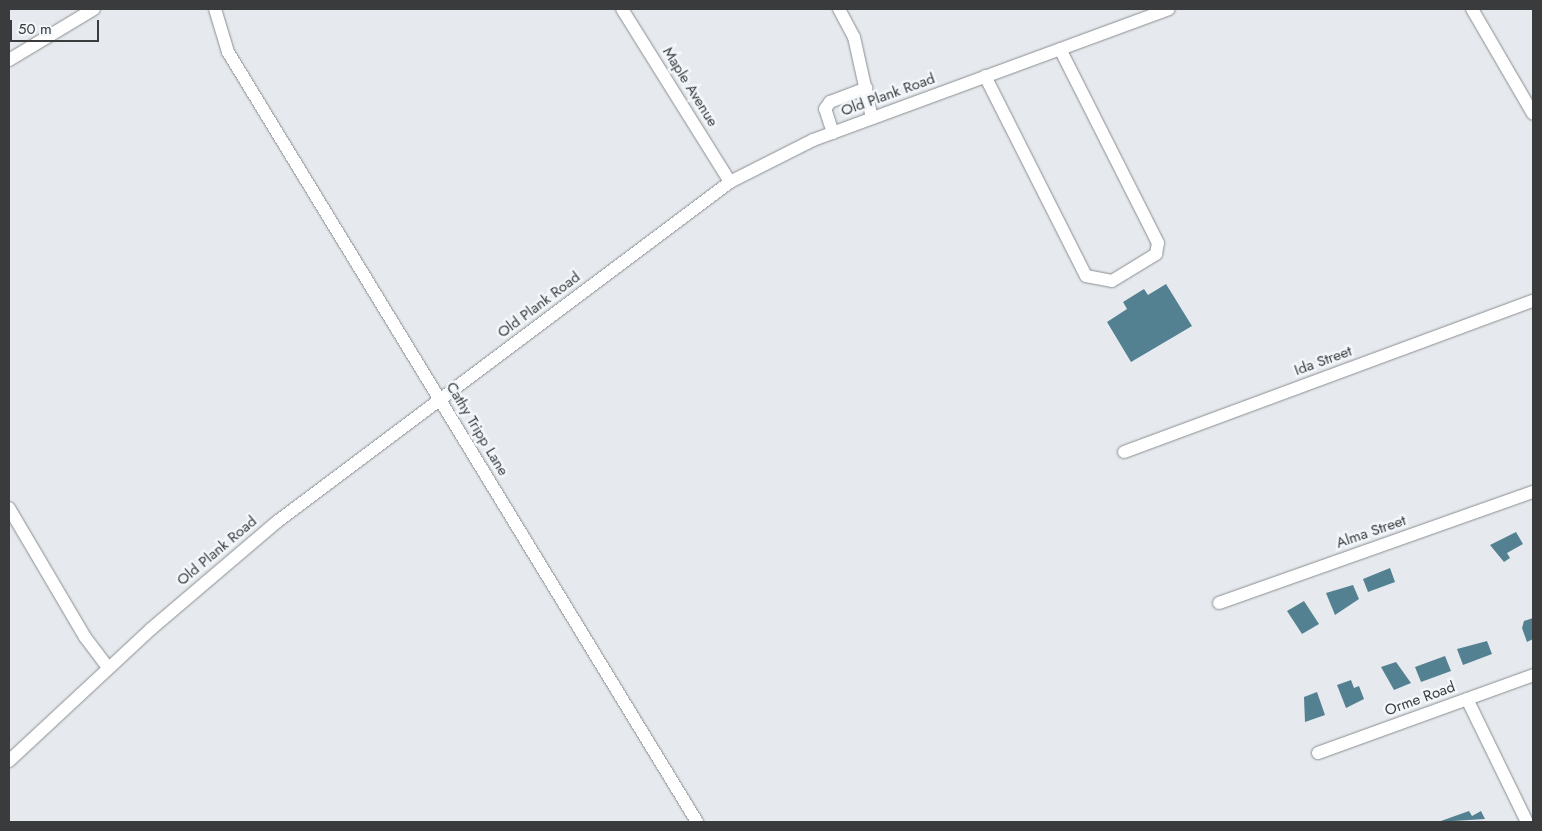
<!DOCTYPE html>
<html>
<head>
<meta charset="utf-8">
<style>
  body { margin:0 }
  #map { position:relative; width:1542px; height:831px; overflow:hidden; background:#e6eaee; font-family:Jost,sans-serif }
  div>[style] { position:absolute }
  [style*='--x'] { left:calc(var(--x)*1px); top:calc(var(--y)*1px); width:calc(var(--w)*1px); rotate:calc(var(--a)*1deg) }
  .building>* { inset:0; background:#548191 }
  .roads { filter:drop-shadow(0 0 1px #8a8e91) drop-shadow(0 0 1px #8a8e91) }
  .minor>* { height:12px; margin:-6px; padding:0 6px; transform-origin:6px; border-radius:6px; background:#fff }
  span { translate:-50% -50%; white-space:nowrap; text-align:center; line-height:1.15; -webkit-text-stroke:5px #f3f7fb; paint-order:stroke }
  .street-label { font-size:15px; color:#393b3c }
  .frame { position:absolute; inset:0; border:10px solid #393b3c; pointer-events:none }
  .scale { position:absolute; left:10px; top:20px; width:89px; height:22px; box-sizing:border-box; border:2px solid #393b3c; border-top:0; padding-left:6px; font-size:15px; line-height:18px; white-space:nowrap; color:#393b3c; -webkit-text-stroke:4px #f3f7fb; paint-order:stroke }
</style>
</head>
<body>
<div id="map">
  <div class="building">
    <div style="clip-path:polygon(1166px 284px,1192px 326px,1131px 362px,1107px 322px,1127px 309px,1123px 302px,1144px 289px,1148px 295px)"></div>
    <div style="clip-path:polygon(1516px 532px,1523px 544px,1507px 553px,1510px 558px,1504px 562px,1490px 545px)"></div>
    <div style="clip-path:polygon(1390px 568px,1395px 582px,1368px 592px,1363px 579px)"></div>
    <div style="clip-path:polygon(1353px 585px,1359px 599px,1335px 615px,1326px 593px)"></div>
    <div style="clip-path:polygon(1304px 601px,1319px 624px,1302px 634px,1287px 611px)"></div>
    <div style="clip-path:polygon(1533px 618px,1533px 639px,1527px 642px,1522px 628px,1524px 621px)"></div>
    <div style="clip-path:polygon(1487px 641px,1492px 654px,1463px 665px,1457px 649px)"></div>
    <div style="clip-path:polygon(1445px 656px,1451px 671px,1421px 682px,1415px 667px)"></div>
    <div style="clip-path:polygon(1396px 662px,1411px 683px,1394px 690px,1381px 667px)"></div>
    <div style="clip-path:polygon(1351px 680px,1354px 688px,1359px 686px,1364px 699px,1346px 708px,1337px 685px)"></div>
    <div style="clip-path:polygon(1317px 692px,1325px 715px,1305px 722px,1304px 697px)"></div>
    <div style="clip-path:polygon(1469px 811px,1472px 816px,1481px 811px,1485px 819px,1438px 822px)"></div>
  </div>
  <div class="roads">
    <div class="minor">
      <div style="--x:215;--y:9;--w:45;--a:73.2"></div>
      <div style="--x:228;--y:52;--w:902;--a:58.65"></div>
      <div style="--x:622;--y:9;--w:204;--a:58"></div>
      <div style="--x:839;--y:9;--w:32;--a:62"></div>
      <div style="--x:854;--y:37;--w:83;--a:77.5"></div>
      <div style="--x:1472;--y:9;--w:121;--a:59.8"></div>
      <div style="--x:9;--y:60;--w:99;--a:-31"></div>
      <div style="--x:985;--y:76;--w:224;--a:63.2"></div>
      <div style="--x:1086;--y:276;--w:26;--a:11"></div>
      <div style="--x:1112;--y:281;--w:52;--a:-31.5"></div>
      <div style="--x:1156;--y:254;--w:11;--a:-80"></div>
      <div style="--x:1158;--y:243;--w:217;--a:-116.8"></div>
      <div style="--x:833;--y:133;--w:25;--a:-108"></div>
      <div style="--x:825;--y:109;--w:9;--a:-54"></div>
      <div style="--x:830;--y:102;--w:39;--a:-21"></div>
      <div style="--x:1124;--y:452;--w:436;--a:-20.3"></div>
      <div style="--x:9;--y:508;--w:150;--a:59.5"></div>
      <div style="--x:85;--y:637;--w:38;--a:53"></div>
      <div style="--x:1219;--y:603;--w:333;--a:-19.5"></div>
      <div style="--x:1467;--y:699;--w:137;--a:64"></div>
      <div style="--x:1318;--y:753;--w:229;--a:-19.9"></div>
      <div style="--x:9;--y:761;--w:194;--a:-42.9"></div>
      <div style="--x:151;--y:629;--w:167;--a:-40.4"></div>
      <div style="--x:278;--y:521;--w:565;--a:-36.87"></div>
      <div style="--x:730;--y:182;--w:93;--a:-26.8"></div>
      <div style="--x:813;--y:140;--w:379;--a:-20.2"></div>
    </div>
  </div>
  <div class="street-label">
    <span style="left:690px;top:87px;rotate:58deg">Maple Avenue</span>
    <span style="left:888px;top:95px;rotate:-20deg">Old Plank Road</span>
    <span style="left:539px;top:305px;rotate:-37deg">Old Plank Road</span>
    <span style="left:1323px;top:361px;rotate:-20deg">Ida Street</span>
    <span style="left:477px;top:429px;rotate:59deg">Cathy Tripp Lane</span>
    <span style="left:1371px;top:532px;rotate:-19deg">Alma Street</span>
    <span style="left:217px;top:551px;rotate:-40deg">Old Plank Road</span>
    <span style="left:1420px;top:699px;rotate:-20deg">Orme Road</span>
  </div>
  <div class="frame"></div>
  <div class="scale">50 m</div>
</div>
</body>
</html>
